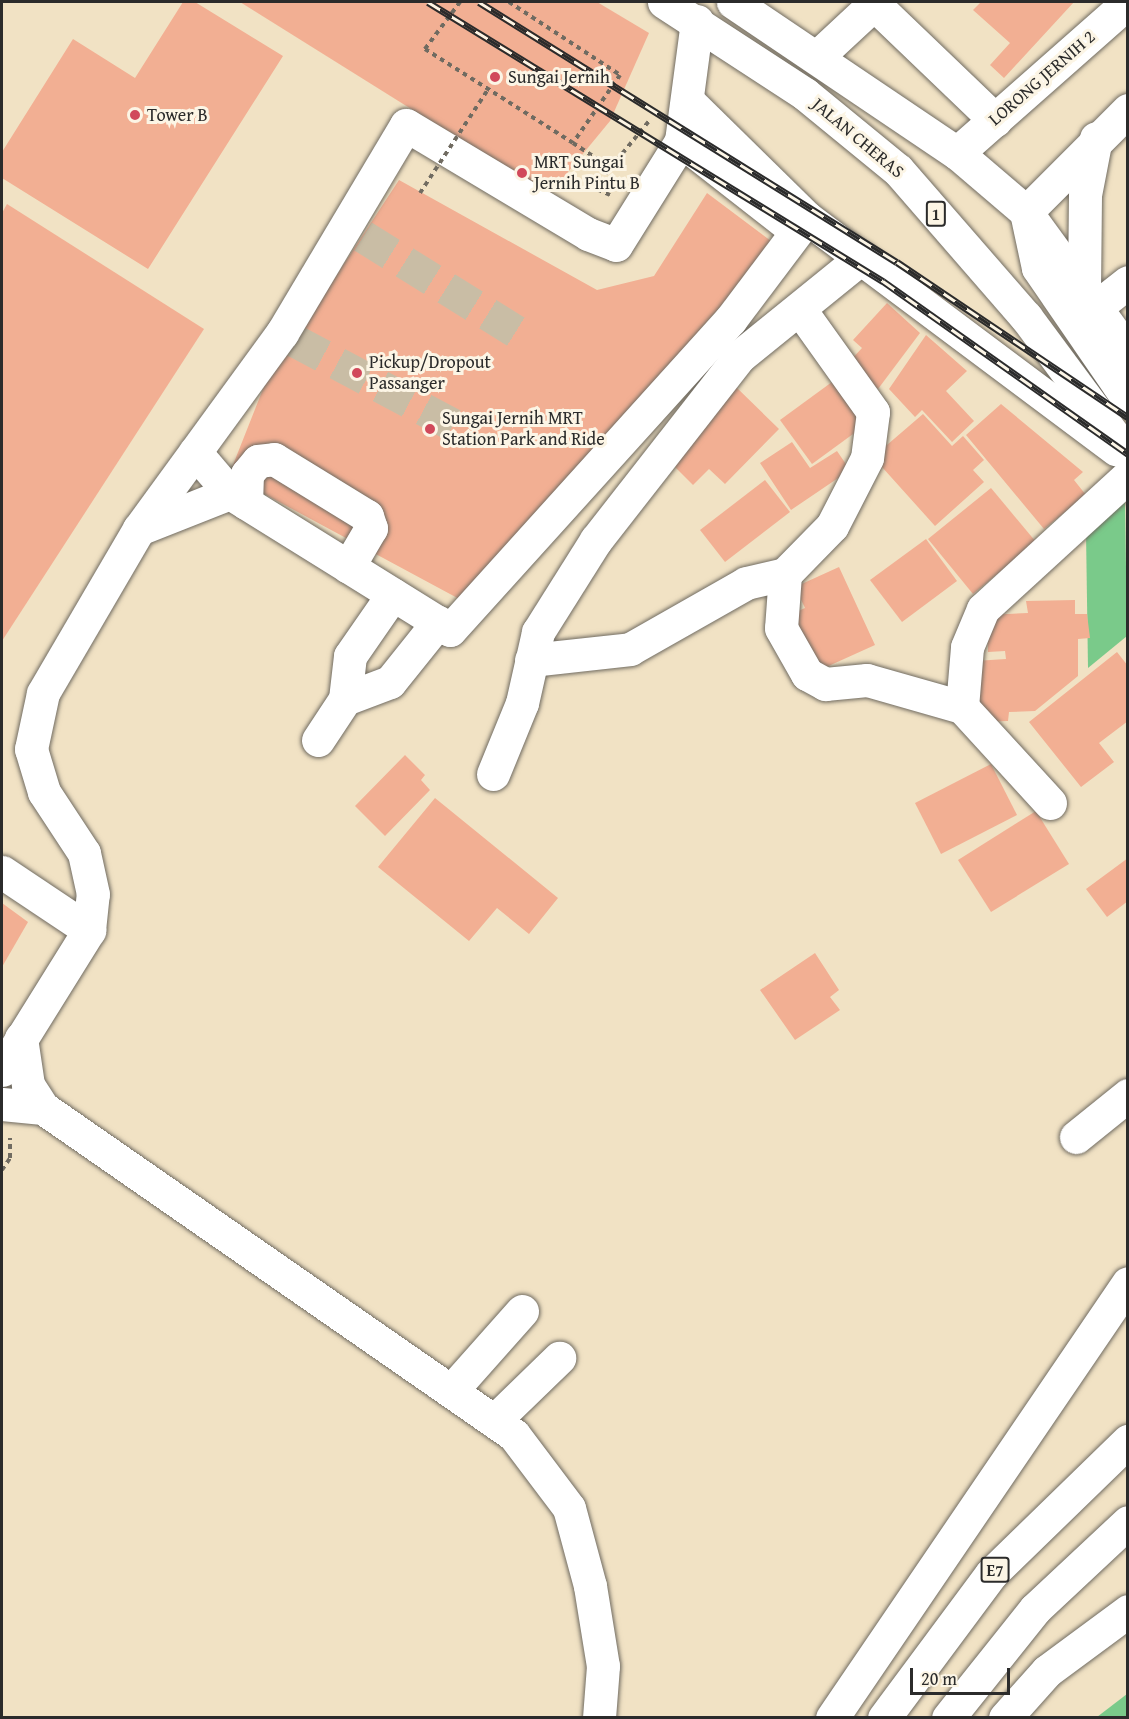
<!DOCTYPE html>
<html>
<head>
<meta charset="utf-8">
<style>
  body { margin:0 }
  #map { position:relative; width:1129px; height:1719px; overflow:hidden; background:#f1e2c4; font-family:"Gentium Book Plus",serif }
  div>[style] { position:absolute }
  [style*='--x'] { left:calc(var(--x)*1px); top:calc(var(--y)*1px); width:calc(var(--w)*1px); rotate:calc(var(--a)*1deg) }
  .green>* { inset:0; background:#7aca8a }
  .building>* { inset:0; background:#f2af93 }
  .minor-tunnel>* { height:33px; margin-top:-16.5px; transform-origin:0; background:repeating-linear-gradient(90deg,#c9bda5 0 33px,transparent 0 49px) }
  .path>* { height:4px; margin-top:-2px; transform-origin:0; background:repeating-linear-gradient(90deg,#706b61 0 4.5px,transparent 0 9px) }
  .roads { filter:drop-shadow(0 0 2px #706b61) drop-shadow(0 0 2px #706b61) }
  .minor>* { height:33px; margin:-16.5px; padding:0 16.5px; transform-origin:16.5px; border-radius:16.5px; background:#fff }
  .major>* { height:33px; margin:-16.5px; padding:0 16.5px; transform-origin:16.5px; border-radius:16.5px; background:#fff }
  .highway>* { height:33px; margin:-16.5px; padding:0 16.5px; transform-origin:16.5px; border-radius:16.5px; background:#fff }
  .rail>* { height:7px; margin-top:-3.5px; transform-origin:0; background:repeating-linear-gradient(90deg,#fcf5e5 0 14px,#2b2b2b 0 28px); box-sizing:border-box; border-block:2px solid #2b2b2b }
  .path-bridge>* { height:4px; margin-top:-2px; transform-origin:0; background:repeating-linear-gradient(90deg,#706b61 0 4.5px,transparent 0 9px) }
  .dots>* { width:16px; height:16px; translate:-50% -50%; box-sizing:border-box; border:3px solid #fcf5e5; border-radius:50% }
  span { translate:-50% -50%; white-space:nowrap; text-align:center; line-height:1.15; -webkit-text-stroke:6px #fcf5e5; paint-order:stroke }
  .shield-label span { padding:2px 4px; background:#fcf5e5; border:2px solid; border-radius:4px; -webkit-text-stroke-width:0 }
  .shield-label { font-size:16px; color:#2b2b2b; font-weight:700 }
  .poi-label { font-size:18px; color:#2b2b2b }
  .left { translate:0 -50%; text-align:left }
  .street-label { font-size:18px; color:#2b2b2b }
  .frame { position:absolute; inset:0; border:3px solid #2b2b2b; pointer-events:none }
  .scale { position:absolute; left:910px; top:1668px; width:100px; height:27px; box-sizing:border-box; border:3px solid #2b2b2b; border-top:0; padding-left:8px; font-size:18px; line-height:21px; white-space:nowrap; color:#2b2b2b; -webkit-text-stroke:4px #fcf5e5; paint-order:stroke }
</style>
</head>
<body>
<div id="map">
  <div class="green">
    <div style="clip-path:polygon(1125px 499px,1127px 636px,1088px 668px,1086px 532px)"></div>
    <div style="clip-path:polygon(1127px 1694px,1127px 1717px,1097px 1717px)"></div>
  </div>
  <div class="building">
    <div style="clip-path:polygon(183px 2px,195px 2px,283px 56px,148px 269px,2px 178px,2px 152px,73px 39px,135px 78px)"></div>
    <div style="clip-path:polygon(240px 2px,597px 2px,649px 33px,610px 121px,549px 195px)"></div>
    <div style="clip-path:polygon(981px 2px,1074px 2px,1004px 78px,990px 65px,1010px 43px,973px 10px)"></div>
    <div style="clip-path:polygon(399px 180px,597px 290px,654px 276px,707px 193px,775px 244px,463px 601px,229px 475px,265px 384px)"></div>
    <div style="clip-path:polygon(7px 204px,204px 329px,2px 641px,2px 213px)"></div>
    <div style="clip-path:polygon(887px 303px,920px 333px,878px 389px,848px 363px,862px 348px,853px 340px)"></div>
    <div style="clip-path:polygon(926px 335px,967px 371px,946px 391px,974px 421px,952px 442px,922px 410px,915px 417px,889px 389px)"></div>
    <div style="clip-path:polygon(832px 382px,864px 426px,812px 464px,780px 420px)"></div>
    <div style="clip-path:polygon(736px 387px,779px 429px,725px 484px,709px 469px,693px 485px,666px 458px)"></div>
    <div style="clip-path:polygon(1001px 404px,1083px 472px,1074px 480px,1086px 495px,1044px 529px,966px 435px)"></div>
    <div style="clip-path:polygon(923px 414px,952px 446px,963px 436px,984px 460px,973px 470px,984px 482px,935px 526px,873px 457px)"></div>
    <div style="clip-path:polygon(792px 442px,810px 468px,837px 451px,850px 470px,791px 510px,760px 463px)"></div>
    <div style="clip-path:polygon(765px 480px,790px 512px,725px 562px,700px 530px)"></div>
    <div style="clip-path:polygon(991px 488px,1036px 542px,973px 594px,928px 539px)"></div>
    <div style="clip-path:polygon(926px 539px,957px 581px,902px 622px,870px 580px)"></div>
    <div style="clip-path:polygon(839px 567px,875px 645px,813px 673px,787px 616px,805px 608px,795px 587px)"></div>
    <div style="clip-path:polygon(1075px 600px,1075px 614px,1087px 614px,1090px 638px,1078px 639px,1078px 676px,1035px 711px,1009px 712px,1008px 721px,979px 722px,975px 661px,1006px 659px,1005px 651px,988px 652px,987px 615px,1028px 613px,1026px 601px)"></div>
    <div style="clip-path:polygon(1117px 652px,1128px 666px,1128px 721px,1099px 743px,1114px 762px,1081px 787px,1029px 722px)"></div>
    <div style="clip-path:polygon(405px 755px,425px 775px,421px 780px,430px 790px,385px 836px,355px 806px)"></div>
    <div style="clip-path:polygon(991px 764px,1017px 815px,941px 854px,915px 803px)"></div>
    <div style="clip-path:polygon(435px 798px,558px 898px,529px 934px,497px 908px,469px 941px,378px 867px)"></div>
    <div style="clip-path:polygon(1036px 811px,1069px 864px,991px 912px,958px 860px)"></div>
    <div style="clip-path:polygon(1128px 858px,1128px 901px,1107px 917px,1086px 889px)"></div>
    <div style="clip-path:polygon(2px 903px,28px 922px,2px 967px)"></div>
    <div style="clip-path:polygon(815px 953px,839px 990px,830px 997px,840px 1010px,795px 1040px,760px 990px)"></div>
  </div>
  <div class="minor-tunnel">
    <div style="--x:363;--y:236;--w:184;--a:31.9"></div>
    <div style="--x:294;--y:340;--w:181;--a:28"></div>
  </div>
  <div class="path">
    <div style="--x:460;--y:2;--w:59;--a:126.7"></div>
    <div style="--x:425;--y:49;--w:175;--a:32.4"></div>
    <div style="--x:509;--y:2;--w:133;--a:33.3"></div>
    <div style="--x:620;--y:75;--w:83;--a:124.7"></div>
    <div style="--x:573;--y:143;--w:45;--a:33.3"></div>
    <div style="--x:610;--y:195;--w:17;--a:-156"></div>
    <div style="--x:594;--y:188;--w:87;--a:-50.6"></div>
    <div style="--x:2;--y:1170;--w:14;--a:-56"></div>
    <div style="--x:10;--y:1158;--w:20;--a:-90"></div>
  </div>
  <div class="roads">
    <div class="minor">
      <div style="--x:874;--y:4;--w:168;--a:43.8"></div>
      <div style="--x:819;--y:55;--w:78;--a:-42.9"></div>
      <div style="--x:690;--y:103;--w:164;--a:44.5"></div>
      <div style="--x:807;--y:218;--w:386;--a:36.8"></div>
      <div style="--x:1128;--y:110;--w:144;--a:135"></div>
      <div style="--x:1026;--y:212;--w:57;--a:77.9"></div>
      <div style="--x:1038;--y:268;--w:159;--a:55.5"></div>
      <div style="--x:681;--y:141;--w:140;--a:38"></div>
      <div style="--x:957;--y:153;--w:228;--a:-41.4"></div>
      <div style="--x:1084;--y:291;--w:96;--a:-89.4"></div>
      <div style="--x:1085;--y:195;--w:58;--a:-79.1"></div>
      <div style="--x:1095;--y:308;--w:42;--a:-38.2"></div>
      <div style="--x:801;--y:311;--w:124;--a:54.5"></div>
      <div style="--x:873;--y:412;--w:46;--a:97.4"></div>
      <div style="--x:867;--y:458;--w:76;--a:117.2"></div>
      <div style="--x:832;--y:526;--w:67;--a:134.4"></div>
      <div style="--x:785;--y:574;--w:54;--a:94.2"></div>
      <div style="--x:781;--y:628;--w:53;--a:60.5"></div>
      <div style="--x:807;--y:674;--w:21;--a:29"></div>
      <div style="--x:825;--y:684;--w:42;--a:-5.4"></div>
      <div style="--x:867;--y:680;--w:99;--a:15.9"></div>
      <div style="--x:195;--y:452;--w:54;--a:49.5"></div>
      <div style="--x:230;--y:493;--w:259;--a:31.9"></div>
      <div style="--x:450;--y:630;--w:419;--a:-47.9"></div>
      <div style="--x:731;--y:319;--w:126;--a:-53"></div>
      <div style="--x:246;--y:503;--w:29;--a:-88"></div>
      <div style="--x:247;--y:474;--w:17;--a:-50"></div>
      <div style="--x:258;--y:461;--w:16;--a:-7"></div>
      <div style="--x:274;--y:459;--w:109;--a:31.5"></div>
      <div style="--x:367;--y:516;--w:13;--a:72"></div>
      <div style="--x:371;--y:528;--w:45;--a:120.5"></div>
      <div style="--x:139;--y:529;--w:98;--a:-21.6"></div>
      <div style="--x:531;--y:660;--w:100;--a:-6.3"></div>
      <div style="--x:630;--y:649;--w:133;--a:-29.6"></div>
      <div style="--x:746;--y:583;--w:40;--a:-13"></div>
      <div style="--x:345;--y:699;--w:48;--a:-20.7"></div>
      <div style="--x:390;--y:682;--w:77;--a:-51.3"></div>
      <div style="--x:318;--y:740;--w:49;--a:-56.6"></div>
      <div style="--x:345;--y:699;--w:43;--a:-83.4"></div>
      <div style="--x:350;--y:656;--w:75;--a:-55.3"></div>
      <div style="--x:493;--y:774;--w:77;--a:-67.8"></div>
      <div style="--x:522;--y:703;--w:73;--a:-77.3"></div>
      <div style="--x:538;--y:632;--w:109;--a:-57.8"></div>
      <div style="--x:596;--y:540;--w:234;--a:-52"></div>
      <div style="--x:740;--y:356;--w:156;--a:-39"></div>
      <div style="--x:1050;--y:803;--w:130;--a:-132.5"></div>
      <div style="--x:962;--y:707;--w:60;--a:-85.2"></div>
      <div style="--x:967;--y:647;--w:41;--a:-67.2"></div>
      <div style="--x:983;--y:609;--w:197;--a:-42.5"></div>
      <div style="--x:2;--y:872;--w:105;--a:33.7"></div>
      <div style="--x:21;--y:1038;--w:48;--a:81.5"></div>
      <div style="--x:28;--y:1085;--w:27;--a:57"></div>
      <div style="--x:43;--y:1108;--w:573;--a:34.77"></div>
      <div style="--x:514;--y:1435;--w:91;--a:53"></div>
      <div style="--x:569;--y:1508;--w:81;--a:74.9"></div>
      <div style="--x:590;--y:1586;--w:81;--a:80.8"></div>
      <div style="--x:603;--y:1666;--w:52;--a:94.4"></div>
      <div style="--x:2;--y:1070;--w:165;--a:-58.1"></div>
      <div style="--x:89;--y:930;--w:36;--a:-84"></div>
      <div style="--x:93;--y:894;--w:42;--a:-102.4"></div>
      <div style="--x:84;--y:853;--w:73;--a:-123.3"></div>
      <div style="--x:44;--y:792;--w:45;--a:-106.8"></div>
      <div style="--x:31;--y:749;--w:57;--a:-77.9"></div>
      <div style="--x:43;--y:693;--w:190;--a:-59.7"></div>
      <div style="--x:139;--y:529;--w:243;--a:-53.9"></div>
      <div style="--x:282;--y:333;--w:242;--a:-59.2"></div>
      <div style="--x:406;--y:125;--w:212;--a:30.9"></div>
      <div style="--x:588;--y:234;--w:30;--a:21"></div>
      <div style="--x:616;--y:245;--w:123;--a:-58"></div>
      <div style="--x:681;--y:141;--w:121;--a:-82.4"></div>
      <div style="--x:2;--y:1104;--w:41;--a:5.6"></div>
      <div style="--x:1076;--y:1137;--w:67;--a:-38.9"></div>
      <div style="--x:451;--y:1391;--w:107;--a:-48.4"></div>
      <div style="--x:494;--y:1421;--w:91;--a:-44.1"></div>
    </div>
    <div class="major">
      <div style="--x:664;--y:2;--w:168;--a:33.1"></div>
      <div style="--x:805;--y:94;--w:120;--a:39.3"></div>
      <div style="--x:898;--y:170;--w:195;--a:49"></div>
      <div style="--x:1026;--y:317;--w:172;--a:53.5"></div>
      <div style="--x:733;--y:2;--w:270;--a:34"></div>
      <div style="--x:957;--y:153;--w:91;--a:40.5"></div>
      <div style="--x:1026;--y:212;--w:173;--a:53.9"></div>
    </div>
    <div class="highway">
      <div style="--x:832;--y:1718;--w:526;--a:-55.77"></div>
      <div style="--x:884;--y:1718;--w:179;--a:-53.4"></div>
      <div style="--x:991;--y:1574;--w:191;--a:-44.2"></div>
      <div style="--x:948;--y:1718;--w:139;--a:-51.4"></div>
      <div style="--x:1035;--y:1609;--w:127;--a:-43.1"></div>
      <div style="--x:1005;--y:1718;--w:63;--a:-48.2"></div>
      <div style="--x:1047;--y:1671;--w:101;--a:-36.5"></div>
    </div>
  </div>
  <div class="rail">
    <div style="--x:428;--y:2;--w:534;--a:31.52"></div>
    <div style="--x:883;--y:281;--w:300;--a:35.2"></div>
    <div style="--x:479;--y:2;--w:492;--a:31.9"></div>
    <div style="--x:897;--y:262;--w:278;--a:33.9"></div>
  </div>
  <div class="path-bridge">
    <div style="--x:420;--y:193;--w:126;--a:-56.7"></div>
  </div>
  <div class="dots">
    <div style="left:495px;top:77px;background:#d1495b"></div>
    <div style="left:135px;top:115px;background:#d1495b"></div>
    <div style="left:522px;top:173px;background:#d1495b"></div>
    <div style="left:357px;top:373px;background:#d1495b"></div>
    <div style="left:430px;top:429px;background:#d1495b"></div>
  </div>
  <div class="shield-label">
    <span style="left:936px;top:214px">1</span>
    <span style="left:995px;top:1570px">E7</span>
  </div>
  <div class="poi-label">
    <span class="left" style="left:508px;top:77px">Sungai Jernih</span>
    <span class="left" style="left:147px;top:115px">Tower B</span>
    <span class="left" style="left:534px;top:173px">MRT Sungai<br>Jernih Pintu B</span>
    <span class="left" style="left:369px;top:373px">Pickup/Dropout<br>Passanger</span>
    <span class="left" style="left:442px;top:429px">Sungai Jernih MRT<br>Station Park and Ride</span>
  </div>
  <div class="street-label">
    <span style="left:1042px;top:78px;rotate:-41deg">LORONG JERNIH 2</span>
    <span style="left:858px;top:138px;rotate:40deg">JALAN CHERAS</span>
  </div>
  <div class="frame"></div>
  <div class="scale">20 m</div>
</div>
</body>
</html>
